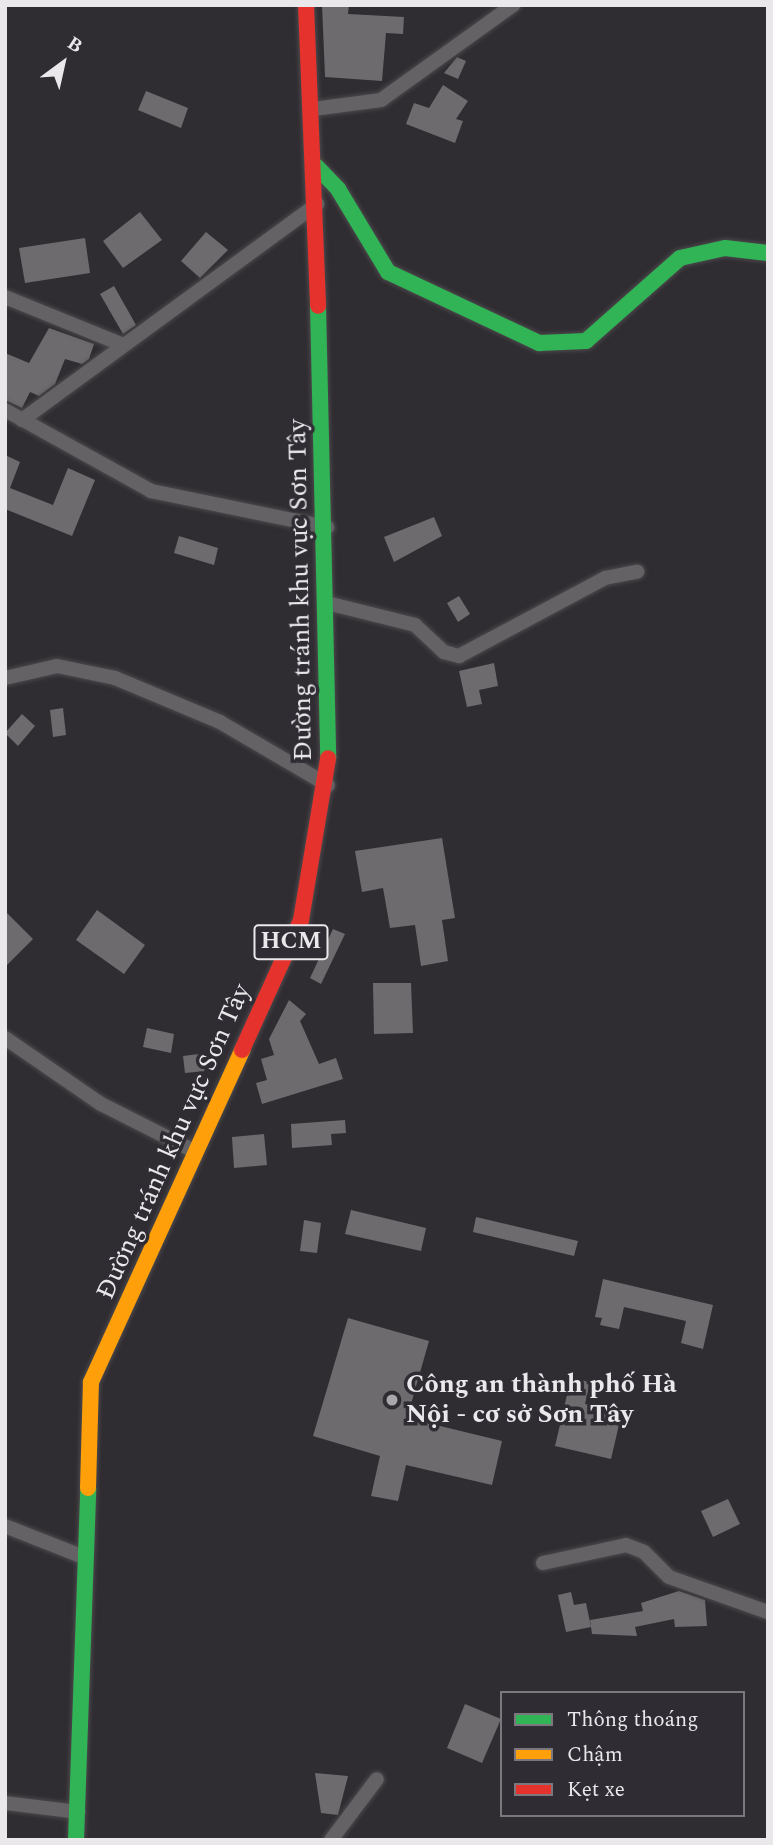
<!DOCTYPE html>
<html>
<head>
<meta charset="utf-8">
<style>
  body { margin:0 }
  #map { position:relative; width:773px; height:1845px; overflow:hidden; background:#302d32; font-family:Spectral,serif }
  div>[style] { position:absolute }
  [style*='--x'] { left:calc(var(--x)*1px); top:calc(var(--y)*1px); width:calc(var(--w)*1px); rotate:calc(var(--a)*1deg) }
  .building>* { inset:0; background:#6d6b6e }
  .roads { filter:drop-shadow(0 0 2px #4b494c) drop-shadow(0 0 2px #4b494c) }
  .street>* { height:14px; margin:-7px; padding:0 7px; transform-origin:7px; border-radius:7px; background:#646265 }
  .fast>* { height:16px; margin:-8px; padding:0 8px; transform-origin:8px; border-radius:8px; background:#30b455 }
  .slow>* { height:16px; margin:-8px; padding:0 8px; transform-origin:8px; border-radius:8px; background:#ff9f0a }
  .jam>* { height:16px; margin:-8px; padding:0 8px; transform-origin:8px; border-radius:8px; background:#e5322d }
  .dots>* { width:19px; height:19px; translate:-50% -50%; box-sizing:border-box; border:4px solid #302c33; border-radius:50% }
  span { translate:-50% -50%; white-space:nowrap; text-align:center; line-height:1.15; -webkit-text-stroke:7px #302c33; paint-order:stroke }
  .shield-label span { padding:2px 5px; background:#302c33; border:2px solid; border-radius:5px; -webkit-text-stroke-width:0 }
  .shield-label { font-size:24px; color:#ebe8ec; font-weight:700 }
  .street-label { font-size:26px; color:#ebe8ec }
  .poi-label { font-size:26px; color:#ebe8ec; font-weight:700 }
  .left { translate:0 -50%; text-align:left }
  .frame { position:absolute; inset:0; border:7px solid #ebe8ec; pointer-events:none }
  .legend { position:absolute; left:500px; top:1691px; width:245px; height:126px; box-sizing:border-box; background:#302c33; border:2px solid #7b777d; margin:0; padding:9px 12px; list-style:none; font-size:21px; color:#ebe8ec }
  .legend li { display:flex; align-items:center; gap:14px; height:35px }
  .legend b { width:35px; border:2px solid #7b777d }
  .north { position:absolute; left:28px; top:28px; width:70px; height:70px; -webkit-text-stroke:5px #302c33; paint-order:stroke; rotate:33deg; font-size:19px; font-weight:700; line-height:28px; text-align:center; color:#ebe8ec }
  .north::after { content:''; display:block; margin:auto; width:24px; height:32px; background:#ebe8ec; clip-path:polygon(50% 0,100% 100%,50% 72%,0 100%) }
</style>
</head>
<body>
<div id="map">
  <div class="building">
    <div style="clip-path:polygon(322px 5px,349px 5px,348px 14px,404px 17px,403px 34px,386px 33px,382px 81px,325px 77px)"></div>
    <div style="clip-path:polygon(457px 57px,466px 61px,458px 79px,444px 73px)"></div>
    <div style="clip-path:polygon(443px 85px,468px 101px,456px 119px,463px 121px,455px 143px,406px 124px,414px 103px,429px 108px)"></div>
    <div style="clip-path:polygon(146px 91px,188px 108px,181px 128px,138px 110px)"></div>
    <div style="clip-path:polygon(140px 212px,162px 240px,123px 268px,103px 241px)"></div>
    <div style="clip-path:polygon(206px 232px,228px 250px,200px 278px,181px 261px)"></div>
    <div style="clip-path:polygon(85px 238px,90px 273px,25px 283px,19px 248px)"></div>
    <div style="clip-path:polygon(114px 286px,136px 325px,123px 334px,100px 294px)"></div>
    <div style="clip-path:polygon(49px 328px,94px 344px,89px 359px,82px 364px,65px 359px,55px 384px,39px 396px,30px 392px,22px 408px,5px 400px,5px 353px,29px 363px)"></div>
    <div style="clip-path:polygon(5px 455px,20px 462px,10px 488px,53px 505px,68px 468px,95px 480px,72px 536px,5px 509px)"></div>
    <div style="clip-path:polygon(434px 517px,442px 536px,394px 562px,384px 537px)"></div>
    <div style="clip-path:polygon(179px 536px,218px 548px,214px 565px,174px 553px)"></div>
    <div style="clip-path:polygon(459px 596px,470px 614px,458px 622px,447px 603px)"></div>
    <div style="clip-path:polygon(494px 663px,498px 686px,479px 690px,482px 704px,467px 707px,459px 671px)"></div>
    <div style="clip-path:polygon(63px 708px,66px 735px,53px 737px,50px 710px)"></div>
    <div style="clip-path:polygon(22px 714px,35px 726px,18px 746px,5px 733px)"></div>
    <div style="clip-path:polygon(442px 838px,455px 918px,442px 920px,448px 961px,421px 966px,415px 925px,390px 928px,383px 888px,362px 892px,355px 851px)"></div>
    <div style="clip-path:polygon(97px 910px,145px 945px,124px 974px,76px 940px)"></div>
    <div style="clip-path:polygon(5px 911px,33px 939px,5px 967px)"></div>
    <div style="clip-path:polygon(333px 929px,345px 934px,321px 984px,310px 978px)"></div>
    <div style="clip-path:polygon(373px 983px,411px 983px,413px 1033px,374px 1034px)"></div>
    <div style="clip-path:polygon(289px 1000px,306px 1014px,300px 1021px,319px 1064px,336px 1058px,343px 1079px,262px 1104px,256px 1083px,267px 1080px,261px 1059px,274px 1055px,269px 1039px)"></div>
    <div style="clip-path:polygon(147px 1028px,174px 1034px,171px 1053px,143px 1047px)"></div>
    <div style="clip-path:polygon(215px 1052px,216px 1070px,185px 1073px,183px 1056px)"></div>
    <div style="clip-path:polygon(345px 1120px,346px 1133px,331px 1134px,332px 1145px,292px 1148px,291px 1124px)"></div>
    <div style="clip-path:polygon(264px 1134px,267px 1165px,234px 1168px,232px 1137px)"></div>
    <div style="clip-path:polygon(351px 1210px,426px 1228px,421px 1251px,345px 1234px)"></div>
    <div style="clip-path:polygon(476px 1217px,578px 1241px,574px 1256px,473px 1232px)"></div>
    <div style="clip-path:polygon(304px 1220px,321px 1223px,317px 1253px,300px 1251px)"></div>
    <div style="clip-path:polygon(603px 1279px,713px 1305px,703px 1349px,681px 1343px,686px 1321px,624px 1307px,619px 1329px,600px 1325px,602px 1318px,595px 1317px)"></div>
    <div style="clip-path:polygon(348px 1318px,429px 1341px,407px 1418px,502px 1441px,492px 1485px,406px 1465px,398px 1501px,371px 1496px,380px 1456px,313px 1436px)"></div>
    <div style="clip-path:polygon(571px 1378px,590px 1382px,585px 1404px,622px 1412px,611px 1459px,555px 1446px)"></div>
    <div style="clip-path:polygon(728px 1499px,740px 1524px,713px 1537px,701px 1511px)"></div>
    <div style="clip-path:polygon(679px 1591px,705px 1600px,707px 1626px,675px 1627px,674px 1619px,635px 1627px,637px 1636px,592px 1634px,590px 1620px,643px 1611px,641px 1603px)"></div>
    <div style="clip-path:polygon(571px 1592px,574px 1605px,586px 1603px,591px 1627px,566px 1632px,558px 1595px)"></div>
    <div style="clip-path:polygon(465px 1704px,501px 1719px,482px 1763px,447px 1748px)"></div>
    <div style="clip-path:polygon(315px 1773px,348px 1776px,338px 1815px,321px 1813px)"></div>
  </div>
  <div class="roads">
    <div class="street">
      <div style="--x:313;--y:109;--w:69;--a:-7.5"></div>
      <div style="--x:381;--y:100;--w:163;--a:-35.7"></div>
      <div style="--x:5;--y:297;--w:127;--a:22.1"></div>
      <div style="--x:5;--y:410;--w:167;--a:29"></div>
      <div style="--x:151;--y:491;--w:180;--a:11.6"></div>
      <div style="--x:22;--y:420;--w:366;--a:-36.2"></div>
      <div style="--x:327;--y:603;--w:91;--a:14"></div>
      <div style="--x:415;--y:625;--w:40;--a:43"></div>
      <div style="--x:444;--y:652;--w:16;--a:15"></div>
      <div style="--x:459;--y:656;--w:166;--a:-28.1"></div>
      <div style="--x:605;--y:578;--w:33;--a:-11"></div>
      <div style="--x:5;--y:678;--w:53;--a:-13"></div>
      <div style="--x:57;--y:666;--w:59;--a:11.7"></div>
      <div style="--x:115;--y:678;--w:114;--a:22.7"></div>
      <div style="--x:220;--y:722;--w:125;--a:30.3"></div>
      <div style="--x:5;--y:1038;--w:116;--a:34.5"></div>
      <div style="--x:101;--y:1104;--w:106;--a:26.8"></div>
      <div style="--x:5;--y:1526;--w:82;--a:21.5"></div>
      <div style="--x:543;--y:1563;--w:85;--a:-12.2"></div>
      <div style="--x:626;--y:1545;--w:19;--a:21"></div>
      <div style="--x:644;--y:1552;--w:35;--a:45"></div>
      <div style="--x:669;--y:1577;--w:105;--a:19.5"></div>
      <div style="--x:5;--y:1803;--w:74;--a:7"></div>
      <div style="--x:331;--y:1840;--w:76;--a:-53"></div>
    </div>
    <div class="fast">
      <div style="--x:316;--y:166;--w:32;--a:46"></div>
      <div style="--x:338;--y:189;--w:97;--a:58.9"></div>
      <div style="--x:388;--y:272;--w:167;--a:25.2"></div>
      <div style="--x:539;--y:343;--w:47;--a:-2.4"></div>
      <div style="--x:586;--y:341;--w:125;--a:-41.4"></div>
      <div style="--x:680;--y:258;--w:46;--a:-12.5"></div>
      <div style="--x:725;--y:248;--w:43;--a:6.6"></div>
      <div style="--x:318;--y:306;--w:452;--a:88.7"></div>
      <div style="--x:76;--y:1840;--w:352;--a:-88"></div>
    </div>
    <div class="slow">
      <div style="--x:88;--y:1488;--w:106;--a:-88.4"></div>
      <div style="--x:91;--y:1382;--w:365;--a:-65.5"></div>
    </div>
    <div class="jam">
      <div style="--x:306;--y:5;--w:301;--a:87.7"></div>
      <div style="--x:242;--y:1050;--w:143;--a:-65.6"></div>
      <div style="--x:301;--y:920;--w:164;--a:-80.5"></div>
    </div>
  </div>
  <div class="dots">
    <div style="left:392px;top:1400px;background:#aaa7ab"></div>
  </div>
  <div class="shield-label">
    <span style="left:291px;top:942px">HCM</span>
  </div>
  <div class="street-label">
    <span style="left:301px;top:590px;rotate:-91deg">Đường tránh khu vực Sơn Tây</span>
    <span style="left:174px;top:1142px;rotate:-66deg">Đường tránh khu vực Sơn Tây</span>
  </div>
  <div class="poi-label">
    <span class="left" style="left:406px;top:1400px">Công an thành phố Hà<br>Nội - cơ sở Sơn Tây</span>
  </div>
  <div class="frame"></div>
  <ul class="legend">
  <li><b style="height:9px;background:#30b455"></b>Thông thoáng</li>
  <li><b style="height:9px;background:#ff9f0a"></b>Chậm</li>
  <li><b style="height:9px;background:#e5322d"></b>Kẹt xe</li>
  </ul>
  <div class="north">B</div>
</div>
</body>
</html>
